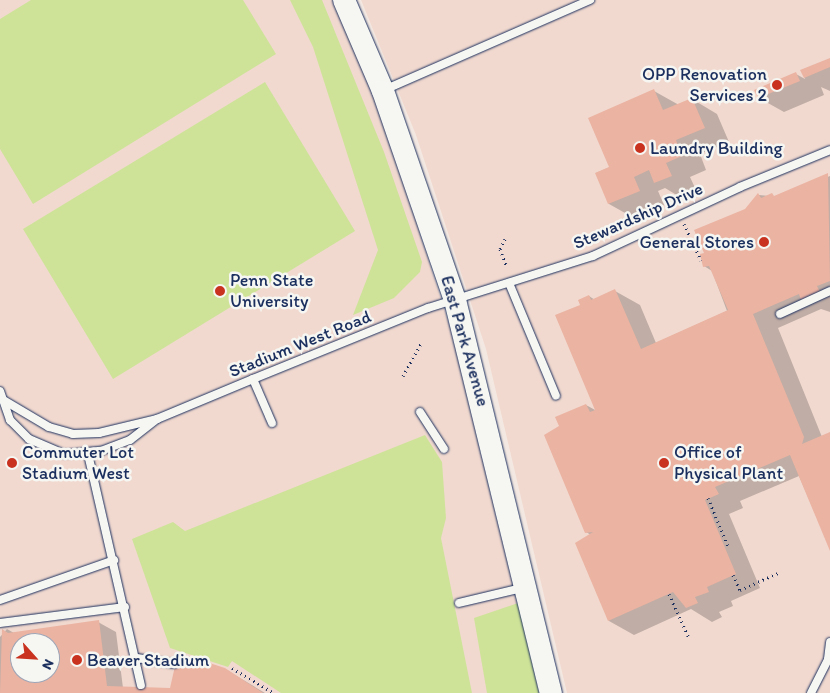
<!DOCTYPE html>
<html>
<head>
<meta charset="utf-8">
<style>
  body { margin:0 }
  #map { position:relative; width:830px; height:693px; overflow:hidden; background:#f4e9e2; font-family:Itim,sans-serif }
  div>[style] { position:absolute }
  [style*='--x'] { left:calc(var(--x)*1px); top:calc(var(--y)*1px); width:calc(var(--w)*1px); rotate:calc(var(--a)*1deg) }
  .built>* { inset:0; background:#f1d9cf }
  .green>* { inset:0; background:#cee398 }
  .shadow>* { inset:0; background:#0003 }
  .building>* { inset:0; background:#ebb3a2 }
  .path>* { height:3px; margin-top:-1.5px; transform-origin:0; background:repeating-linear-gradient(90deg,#1b2f5e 0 1px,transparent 0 5px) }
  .roads { filter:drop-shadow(0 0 1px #1b2f5e) drop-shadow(0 0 1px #1b2f5e) }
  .service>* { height:8px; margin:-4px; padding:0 4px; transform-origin:4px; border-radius:4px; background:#f6f6f2 }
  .secondary>* { height:22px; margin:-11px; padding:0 11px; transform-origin:11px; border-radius:11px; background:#f6f6f2 }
  .dots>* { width:14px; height:14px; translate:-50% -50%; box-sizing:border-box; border:2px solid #f6f6f2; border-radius:50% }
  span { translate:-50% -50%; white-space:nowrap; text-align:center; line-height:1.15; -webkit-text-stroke:5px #f6f6f2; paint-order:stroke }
  .poi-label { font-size:18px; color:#1b2f5e }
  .right { translate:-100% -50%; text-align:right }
  .left { translate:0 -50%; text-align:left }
  .street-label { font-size:18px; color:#1b2f5e }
  .north { position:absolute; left:10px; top:633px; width:50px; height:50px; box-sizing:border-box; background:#f6f6f2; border:1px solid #9ea6b7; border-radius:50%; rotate:116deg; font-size:14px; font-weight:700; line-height:20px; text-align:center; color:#1b2f5e }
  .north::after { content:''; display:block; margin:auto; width:18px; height:22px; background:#c8321e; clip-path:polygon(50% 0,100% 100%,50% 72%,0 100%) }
</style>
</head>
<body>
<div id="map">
  <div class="built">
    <div style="clip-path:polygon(evenodd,0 0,333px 0,383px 119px,458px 352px,539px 693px,0 693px,0 0,20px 643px,50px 643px,50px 673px,20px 673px,20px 643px)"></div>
    <div style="clip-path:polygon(361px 0,830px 0,830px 693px,567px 693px,486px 349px,416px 135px)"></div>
  </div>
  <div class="green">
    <div style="clip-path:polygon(31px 0,243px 0,276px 54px,33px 204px,0 149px,0 19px)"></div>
    <div style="clip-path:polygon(290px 0,322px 0,384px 152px,422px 262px,420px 272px,394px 298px,353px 315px,378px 250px,313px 47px)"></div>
    <div style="clip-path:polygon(265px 82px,355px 231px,113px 379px,23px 229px)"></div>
    <div style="clip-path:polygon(425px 435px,442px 462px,446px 518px,441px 538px,472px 693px,281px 693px,232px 661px,228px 667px,170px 648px,132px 539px,173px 522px,185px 531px)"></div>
    <div style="clip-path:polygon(518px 603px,539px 693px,487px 693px,474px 618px)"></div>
  </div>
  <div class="shadow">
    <div style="clip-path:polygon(830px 59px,830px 91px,821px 87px,824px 95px,784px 112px,759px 98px,796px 74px,805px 79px,802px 71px)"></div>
    <div style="clip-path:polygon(654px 91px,679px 105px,692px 99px,717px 114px,729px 142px,700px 154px,706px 170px,690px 177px,696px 190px,680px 197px,665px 188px,658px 191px,664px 205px,634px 218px,609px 204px,596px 173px,610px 167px)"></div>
    <div style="clip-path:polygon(830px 176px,830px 312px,821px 309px,778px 328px,822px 437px,830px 433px,830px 548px,799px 476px,740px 501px,743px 508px,729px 514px,760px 588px,731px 601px,733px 606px,719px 612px,722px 617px,712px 622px,691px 609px,634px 635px,609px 621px,591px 535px,586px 532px,561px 426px,586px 405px,597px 411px,581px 305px,589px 296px,595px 300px,615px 291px,640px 305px,656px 343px,727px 311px,712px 271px,704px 266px,706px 254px,759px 195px,777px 197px)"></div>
    <div style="clip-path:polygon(evenodd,98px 622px,116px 632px,123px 688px,171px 690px,225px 669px,265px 693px,0 693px,0 637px,7px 629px,14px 633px,98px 622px,20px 643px,50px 643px,50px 673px,20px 673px,20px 643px)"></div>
  </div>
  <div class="building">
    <div style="clip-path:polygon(830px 58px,830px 67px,804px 78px,800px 70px)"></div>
    <div style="clip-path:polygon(796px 72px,800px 81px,758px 98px,754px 90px)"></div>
    <div style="clip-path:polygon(654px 89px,663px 110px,692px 98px,705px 128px,676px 140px,682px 156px,666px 163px,672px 176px,654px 183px,649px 170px,634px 177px,640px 191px,608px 204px,595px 173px,609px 167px,588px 118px)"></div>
    <div style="clip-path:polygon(828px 173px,830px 281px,817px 286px,820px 292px,811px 295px,801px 300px,799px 294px,753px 314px,804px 437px,802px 444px,830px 432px,830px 551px,790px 455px,715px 487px,719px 494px,705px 500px,736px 574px,707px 587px,709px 592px,695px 597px,698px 603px,686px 608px,673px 592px,608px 621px,575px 543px,593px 532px,585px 533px,544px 435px,559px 426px,555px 417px,586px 404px,590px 412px,595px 410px,555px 315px,580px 305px,578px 300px,589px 295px,591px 300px,615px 289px,641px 349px,728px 310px,709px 266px,703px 267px,700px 254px,704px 253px,694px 230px,745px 209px,758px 193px,761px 198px,772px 193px,774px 196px)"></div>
    <div style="clip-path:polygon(evenodd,99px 620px,107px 686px,170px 688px,178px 653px,225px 668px,263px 693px,0 693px,2px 629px,8px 633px,99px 620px,20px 643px,50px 643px,50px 673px,20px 673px,20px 643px)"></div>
  </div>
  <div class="path">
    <div style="--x:684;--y:224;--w:40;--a:65"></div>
    <div style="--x:505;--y:239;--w:11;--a:117"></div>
    <div style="--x:500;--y:249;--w:17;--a:69"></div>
    <div style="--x:403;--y:376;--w:38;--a:-61"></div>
    <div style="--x:708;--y:498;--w:52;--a:67.4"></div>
    <div style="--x:733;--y:575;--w:17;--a:65"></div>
    <div style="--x:740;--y:590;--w:42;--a:-24.1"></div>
    <div style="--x:669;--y:594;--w:48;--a:65.6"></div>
    <div style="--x:232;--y:668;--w:49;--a:30.8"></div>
  </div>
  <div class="roads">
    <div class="service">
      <div style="--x:384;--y:90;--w:225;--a:-23.6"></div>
      <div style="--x:509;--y:283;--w:122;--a:67.4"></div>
      <div style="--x:780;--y:314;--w:55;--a:-24.7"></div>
      <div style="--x:253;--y:379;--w:48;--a:66.6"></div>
      <div style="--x:0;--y:391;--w:31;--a:71"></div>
      <div style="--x:10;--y:420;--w:27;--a:45"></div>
      <div style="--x:29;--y:439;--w:38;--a:23"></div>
      <div style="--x:64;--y:454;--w:37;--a:-5"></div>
      <div style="--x:101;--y:451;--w:31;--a:-21"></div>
      <div style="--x:130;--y:440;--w:34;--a:-38"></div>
      <div style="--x:157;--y:419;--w:104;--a:-22.6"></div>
      <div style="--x:253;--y:379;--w:189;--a:-22.1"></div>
      <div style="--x:428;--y:308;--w:173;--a:-17.5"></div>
      <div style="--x:593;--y:256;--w:162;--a:-25.1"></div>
      <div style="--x:740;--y:187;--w:97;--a:-22.3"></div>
      <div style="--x:5;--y:401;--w:51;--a:30.6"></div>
      <div style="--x:49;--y:427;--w:25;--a:16"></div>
      <div style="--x:73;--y:434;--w:26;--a:-2"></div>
      <div style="--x:99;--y:433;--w:60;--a:-13.6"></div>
      <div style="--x:420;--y:412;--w:44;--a:57"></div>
      <div style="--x:88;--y:454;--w:237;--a:77.1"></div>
      <div style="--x:0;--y:600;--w:121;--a:-19.3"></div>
      <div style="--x:459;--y:603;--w:65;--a:-13.4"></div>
      <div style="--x:0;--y:623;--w:126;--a:-7.3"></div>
      <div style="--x:137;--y:658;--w:38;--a:9"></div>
      <div style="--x:811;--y:693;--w:38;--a:-63"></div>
      <div style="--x:828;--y:659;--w:17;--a:-83"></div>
    </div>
    <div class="secondary">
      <div style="--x:344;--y:0;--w:99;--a:66.8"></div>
      <div style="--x:383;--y:91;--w:221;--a:71"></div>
      <div style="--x:455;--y:300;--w:405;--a:76.3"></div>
    </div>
  </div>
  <div class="dots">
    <div style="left:777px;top:85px;background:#c8321e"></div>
    <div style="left:640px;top:148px;background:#c8321e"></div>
    <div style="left:764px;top:242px;background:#c8321e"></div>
    <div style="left:220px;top:291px;background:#c8321e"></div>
    <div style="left:12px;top:463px;background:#c8321e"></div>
    <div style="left:664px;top:463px;background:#c8321e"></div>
    <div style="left:77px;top:660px;background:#c8321e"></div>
  </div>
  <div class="poi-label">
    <span class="right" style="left:767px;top:85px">OPP Renovation<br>Services 2</span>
    <span class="left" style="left:650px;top:148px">Laundry Building</span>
    <span class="right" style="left:754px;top:242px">General Stores</span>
    <span class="left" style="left:230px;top:291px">Penn State<br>University</span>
    <span class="left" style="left:22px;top:463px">Commuter Lot<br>Stadium West</span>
    <span class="left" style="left:674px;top:463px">Office of<br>Physical Plant</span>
    <span class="left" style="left:87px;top:660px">Beaver Stadium</span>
  </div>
  <div class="street-label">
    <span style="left:638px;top:216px;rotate:-24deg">Stewardship Drive</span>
    <span style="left:465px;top:341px;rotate:74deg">East Park Avenue</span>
    <span style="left:300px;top:344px;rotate:-22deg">Stadium West Road</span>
  </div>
  <div class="north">N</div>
</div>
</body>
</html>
